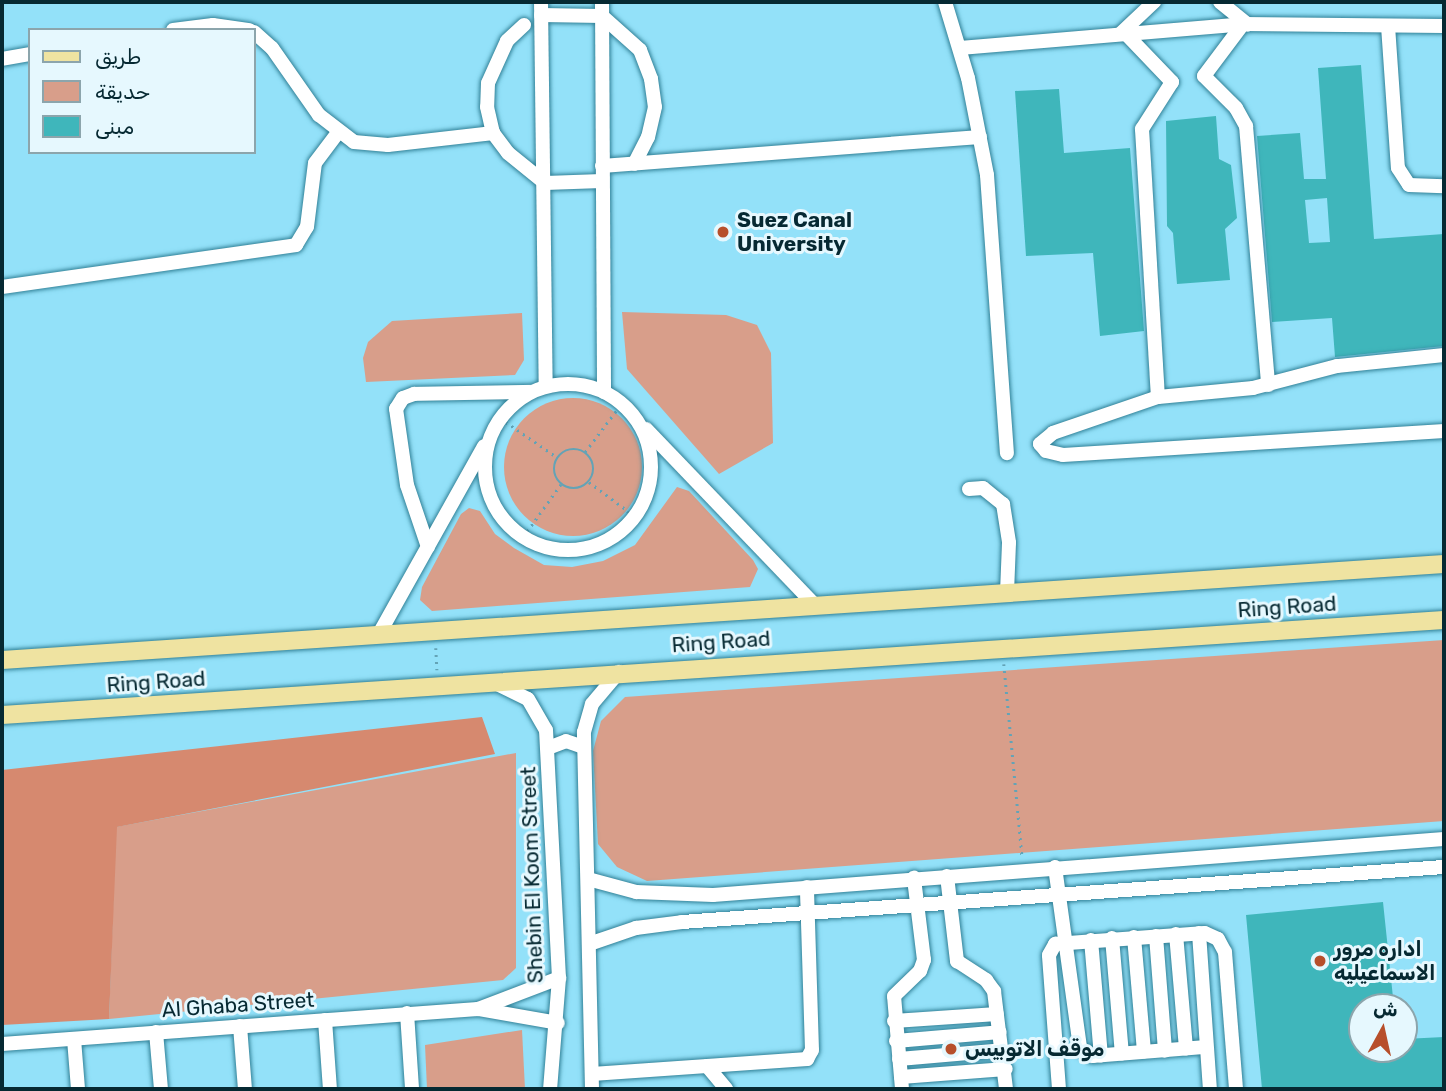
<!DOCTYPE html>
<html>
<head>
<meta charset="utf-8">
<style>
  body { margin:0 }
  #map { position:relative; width:1446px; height:1091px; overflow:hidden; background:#93e1f9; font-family:Rubik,Cairo,sans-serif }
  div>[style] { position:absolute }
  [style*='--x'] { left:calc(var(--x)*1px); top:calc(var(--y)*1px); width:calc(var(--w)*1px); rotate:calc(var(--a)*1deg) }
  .green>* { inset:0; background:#d89e8a }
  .round { border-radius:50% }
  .forest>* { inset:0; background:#d6896f }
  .building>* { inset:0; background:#3fb6bb }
  .path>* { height:2.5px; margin-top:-1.25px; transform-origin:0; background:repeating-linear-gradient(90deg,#63a3b6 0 2px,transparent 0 7px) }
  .path>.ring { margin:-1.25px; padding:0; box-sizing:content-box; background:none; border:2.5px solid #63a3b6; border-radius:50% }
  .roads { filter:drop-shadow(0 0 2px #318197) drop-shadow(0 0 2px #318197) }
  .minor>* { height:14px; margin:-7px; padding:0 7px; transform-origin:7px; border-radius:7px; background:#fff }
  .minor>.ring { margin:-7px; padding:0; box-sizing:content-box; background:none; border:14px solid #fff; border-radius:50% }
  .major>* { height:18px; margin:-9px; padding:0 9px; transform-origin:9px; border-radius:9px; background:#efe3a1 }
  .dots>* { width:19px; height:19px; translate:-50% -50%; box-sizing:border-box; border:4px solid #e6f8fe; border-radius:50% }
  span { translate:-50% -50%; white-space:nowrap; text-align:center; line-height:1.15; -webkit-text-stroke:6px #e6f8fe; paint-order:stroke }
  .poi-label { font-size:21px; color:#062932; font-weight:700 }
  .left { translate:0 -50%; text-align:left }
  .street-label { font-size:21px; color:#062932 }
  .frame { position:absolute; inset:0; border:4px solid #062932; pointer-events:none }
  .legend { position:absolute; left:28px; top:28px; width:228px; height:126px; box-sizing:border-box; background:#e6f8fe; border:2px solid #8ca5ac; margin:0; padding:9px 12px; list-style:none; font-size:21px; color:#062932 }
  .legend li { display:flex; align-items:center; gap:14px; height:35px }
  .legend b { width:35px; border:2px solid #8ca5ac }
  .north { position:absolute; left:1348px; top:993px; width:70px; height:70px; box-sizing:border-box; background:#e6f8fe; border:2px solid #8ca5ac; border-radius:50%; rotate:8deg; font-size:19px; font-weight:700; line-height:28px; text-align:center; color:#062932 }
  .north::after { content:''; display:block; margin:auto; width:24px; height:32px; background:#b74f2b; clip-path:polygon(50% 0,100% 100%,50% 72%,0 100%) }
</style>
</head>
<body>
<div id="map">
  <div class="green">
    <div style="clip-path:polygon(622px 312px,726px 315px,757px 325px,771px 353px,773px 443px,719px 474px,627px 369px)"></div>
    <div style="clip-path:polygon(522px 313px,524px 360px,515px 375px,366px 382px,363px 358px,368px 342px,392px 321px)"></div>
    <div class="round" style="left:504px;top:398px;width:138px;height:138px"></div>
    <div style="clip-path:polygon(677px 487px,689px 491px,753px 560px,758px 569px,750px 587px,432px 611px,420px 600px,422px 587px,461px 514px,469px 508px,480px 511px,495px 534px,514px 548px,544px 565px,572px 567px,603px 561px,635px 545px)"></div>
    <div style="clip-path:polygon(1444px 640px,1444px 821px,647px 881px,617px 867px,598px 844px,593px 751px,601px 721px,625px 697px)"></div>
    <div style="clip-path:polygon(516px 753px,516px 968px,503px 980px,109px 1019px,116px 827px)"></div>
    <div style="clip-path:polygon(522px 1030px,525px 1089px,427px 1089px,425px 1045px)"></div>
  </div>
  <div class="forest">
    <div style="clip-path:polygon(482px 717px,495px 754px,117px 827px,109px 1019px,2px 1025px,2px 770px)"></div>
  </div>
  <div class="building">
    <div style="clip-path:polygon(evenodd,1361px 65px,1374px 239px,1444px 234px,1444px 346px,1335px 357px,1332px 318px,1272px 322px,1257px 136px,1300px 133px,1304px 179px,1326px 179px,1318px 68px,1361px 65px,1327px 198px,1330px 242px,1309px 243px,1305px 200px,1327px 198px)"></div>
    <div style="clip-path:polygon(1059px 89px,1064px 153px,1130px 148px,1144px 331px,1100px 336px,1093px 253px,1026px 256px,1015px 91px)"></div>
    <div style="clip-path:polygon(1216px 116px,1219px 159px,1231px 165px,1237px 218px,1225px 229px,1230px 280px,1177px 284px,1173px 233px,1167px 226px,1166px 121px)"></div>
    <div style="clip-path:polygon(1383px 902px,1394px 1007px,1362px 1007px,1362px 1049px,1404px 1049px,1404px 1039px,1444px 1037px,1444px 1089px,1262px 1089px,1246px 915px)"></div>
  </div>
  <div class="path">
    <div style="--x:500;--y:418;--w:69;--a:34.4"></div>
    <div class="ring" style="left:554px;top:449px;width:37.5px;height:37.5px"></div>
    <div style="--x:585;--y:452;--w:61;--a:-52.9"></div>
    <div style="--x:589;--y:482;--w:49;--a:36.6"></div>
    <div style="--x:628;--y:511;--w:11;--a:75"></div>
    <div style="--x:523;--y:537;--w:65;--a:-54.4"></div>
    <div style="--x:436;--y:648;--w:22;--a:87"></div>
    <div style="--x:1004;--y:664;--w:193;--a:84.6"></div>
  </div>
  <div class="roads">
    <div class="minor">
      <div style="--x:541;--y:2;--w:383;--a:89.3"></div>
      <div style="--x:602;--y:2;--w:390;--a:89.7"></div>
      <div style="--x:945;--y:2;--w:79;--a:73.2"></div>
      <div style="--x:968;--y:78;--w:99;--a:78.9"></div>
      <div style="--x:987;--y:175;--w:279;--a:85.9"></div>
      <div style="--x:1220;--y:2;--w:36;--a:39"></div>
      <div style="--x:541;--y:15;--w:61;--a:0.9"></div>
      <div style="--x:602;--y:16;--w:51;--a:41.8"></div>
      <div style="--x:640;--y:50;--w:31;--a:69"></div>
      <div style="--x:651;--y:79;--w:28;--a:82"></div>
      <div style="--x:655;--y:107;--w:31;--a:103"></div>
      <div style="--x:648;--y:137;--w:30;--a:117"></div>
      <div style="--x:1243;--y:24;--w:65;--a:126.9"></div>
      <div style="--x:1204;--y:76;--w:45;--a:45"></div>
      <div style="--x:1236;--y:108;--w:21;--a:61"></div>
      <div style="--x:1246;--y:126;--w:260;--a:85.1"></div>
      <div style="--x:524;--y:25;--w:23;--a:137"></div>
      <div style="--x:507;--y:41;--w:46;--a:114.3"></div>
      <div style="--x:488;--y:83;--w:24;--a:92"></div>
      <div style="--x:487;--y:107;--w:27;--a:77"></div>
      <div style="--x:493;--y:133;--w:25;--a:53"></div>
      <div style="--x:508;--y:153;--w:48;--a:39"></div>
      <div style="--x:545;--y:183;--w:57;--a:-2"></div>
      <div style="--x:1388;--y:26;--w:142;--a:86"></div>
      <div style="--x:1398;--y:168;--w:20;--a:57"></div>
      <div style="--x:1409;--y:185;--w:35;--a:2"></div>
      <div style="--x:173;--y:30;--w:40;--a:-7.1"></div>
      <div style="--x:213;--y:25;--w:37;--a:8"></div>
      <div style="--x:254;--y:32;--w:24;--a:42"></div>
      <div style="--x:272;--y:48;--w:82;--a:55"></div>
      <div style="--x:319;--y:115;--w:44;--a:37.6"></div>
      <div style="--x:354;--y:142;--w:34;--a:5"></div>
      <div style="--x:388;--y:145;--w:106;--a:-6.5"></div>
      <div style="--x:1125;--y:33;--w:68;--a:46.2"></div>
      <div style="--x:1172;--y:82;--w:56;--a:122.6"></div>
      <div style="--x:1142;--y:129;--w:268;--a:86.6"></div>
      <div style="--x:1120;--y:34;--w:47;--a:-43.3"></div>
      <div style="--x:960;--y:48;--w:284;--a:-4.8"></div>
      <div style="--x:1243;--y:24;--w:201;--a:0.6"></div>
      <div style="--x:2;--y:59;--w:28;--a:-10"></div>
      <div style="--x:602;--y:166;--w:379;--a:-4.4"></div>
      <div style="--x:2;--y:287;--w:297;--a:-8.1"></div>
      <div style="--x:296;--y:245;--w:21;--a:-59"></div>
      <div style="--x:307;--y:227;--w:64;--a:-82.9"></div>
      <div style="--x:315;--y:163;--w:38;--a:-53"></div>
      <div style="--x:1444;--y:355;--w:108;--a:174.1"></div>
      <div style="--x:1337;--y:366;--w:87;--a:165.3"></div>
      <div style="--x:1253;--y:388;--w:95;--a:174.6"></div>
      <div style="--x:1158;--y:397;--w:111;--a:161.1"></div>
      <div style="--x:1053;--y:433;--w:17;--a:140"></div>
      <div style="--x:1040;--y:444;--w:9;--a:49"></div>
      <div style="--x:1046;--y:451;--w:17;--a:13"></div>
      <div style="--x:1063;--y:455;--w:382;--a:-3.6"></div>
      <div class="ring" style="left:485px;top:384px;width:152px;height:152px"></div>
      <div style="--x:646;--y:429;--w:244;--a:46.2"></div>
      <div style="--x:969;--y:489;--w:14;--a:-4"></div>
      <div style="--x:983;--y:488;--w:26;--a:39"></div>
      <div style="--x:1003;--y:504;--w:39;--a:81"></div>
      <div style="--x:1009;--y:543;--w:50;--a:92.3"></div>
      <div style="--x:428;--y:547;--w:65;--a:-108.7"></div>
      <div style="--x:407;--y:485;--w:77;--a:-98.2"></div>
      <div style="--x:396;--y:409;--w:13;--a:-58"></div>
      <div style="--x:403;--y:398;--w:12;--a:-20"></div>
      <div style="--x:414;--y:394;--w:116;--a:-1"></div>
      <div style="--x:379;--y:634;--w:215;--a:-60.8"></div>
      <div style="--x:497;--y:684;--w:34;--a:26"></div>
      <div style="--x:528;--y:699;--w:36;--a:60"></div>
      <div style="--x:546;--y:730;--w:248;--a:87"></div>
      <div style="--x:559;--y:978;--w:111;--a:94.6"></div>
      <div style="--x:548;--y:748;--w:19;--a:-21"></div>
      <div style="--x:566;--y:741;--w:18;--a:19"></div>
      <div style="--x:1055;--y:867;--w:183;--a:82.1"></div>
      <div style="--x:1080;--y:1048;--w:15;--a:32"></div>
      <div style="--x:1093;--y:1056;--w:113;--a:-4.6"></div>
      <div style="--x:947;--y:876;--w:86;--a:83.3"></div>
      <div style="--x:957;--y:961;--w:35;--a:33"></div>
      <div style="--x:986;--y:980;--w:14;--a:54"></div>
      <div style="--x:994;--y:991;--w:99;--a:83"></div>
      <div style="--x:588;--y:879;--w:50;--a:15.2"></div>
      <div style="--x:636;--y:892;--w:77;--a:2.2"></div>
      <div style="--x:713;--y:895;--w:733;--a:-4.38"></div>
      <div style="--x:1199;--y:933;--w:156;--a:86"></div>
      <div style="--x:1176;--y:934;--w:115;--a:85"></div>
      <div style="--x:1156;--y:936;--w:115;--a:85.5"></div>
      <div style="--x:1134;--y:937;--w:115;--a:85"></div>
      <div style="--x:1112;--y:938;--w:116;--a:85.1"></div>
      <div style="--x:1091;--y:940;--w:116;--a:85.1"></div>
      <div style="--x:589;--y:944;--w:50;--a:-18.8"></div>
      <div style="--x:636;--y:928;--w:46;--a:-7.4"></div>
      <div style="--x:682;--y:922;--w:764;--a:-4.13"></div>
      <div style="--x:479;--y:1009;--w:80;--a:10"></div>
      <div style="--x:407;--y:1013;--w:76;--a:86.2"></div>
      <div style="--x:325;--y:1020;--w:69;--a:85.9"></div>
      <div style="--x:894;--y:1021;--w:103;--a:-3.9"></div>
      <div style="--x:240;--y:1026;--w:63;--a:85.5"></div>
      <div style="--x:156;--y:1032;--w:57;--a:85"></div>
      <div style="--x:74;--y:1039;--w:50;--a:85.4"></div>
      <div style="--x:896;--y:1041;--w:104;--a:-4.9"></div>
      <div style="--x:2;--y:1044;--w:477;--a:-4.2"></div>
      <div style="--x:478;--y:1009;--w:87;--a:-20.9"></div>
      <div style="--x:899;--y:1059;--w:104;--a:-4.9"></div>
      <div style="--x:707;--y:1066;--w:30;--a:50"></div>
      <div style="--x:592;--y:1074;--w:216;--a:-4"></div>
      <div style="--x:807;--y:1059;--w:10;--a:-61"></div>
      <div style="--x:812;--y:1050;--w:163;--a:-91.8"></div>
      <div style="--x:901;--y:1077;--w:105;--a:-4.4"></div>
      <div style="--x:592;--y:1089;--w:357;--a:-91.3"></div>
      <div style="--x:584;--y:732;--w:29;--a:-74"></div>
      <div style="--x:592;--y:704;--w:42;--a:-49.8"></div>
      <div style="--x:902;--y:1089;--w:93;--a:-94.9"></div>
      <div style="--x:894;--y:996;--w:36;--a:-44"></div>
      <div style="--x:920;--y:971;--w:12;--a:-70"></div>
      <div style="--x:924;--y:960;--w:83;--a:-97"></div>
      <div style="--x:1059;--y:1089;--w:134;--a:-94.3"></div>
      <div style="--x:1049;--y:955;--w:13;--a:-61"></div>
      <div style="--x:1055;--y:944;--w:150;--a:-4.2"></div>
      <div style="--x:1205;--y:933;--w:14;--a:25"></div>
      <div style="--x:1218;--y:939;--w:15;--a:62"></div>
      <div style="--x:1225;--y:952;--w:137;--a:85.4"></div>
    </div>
    <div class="major">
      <div style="--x:2;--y:660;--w:1445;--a:-3.81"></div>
      <div style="--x:2;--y:715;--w:1445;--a:-3.77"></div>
    </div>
  </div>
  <div class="dots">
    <div style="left:723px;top:232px;background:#b74f2b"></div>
    <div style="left:1320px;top:961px;background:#b74f2b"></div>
    <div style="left:951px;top:1049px;background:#b74f2b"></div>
  </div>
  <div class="poi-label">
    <span class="left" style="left:737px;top:232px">Suez Canal<br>University</span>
    <span class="left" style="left:1334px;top:961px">اداره مرور<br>الاسماعيليه</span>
    <span class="left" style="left:965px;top:1049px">موقف الاتوبيس</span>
  </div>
  <div class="street-label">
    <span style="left:1287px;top:607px;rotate:-4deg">Ring Road</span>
    <span style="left:721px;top:642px;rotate:-4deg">Ring Road</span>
    <span style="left:156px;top:682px;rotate:-4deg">Ring Road</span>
    <span style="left:532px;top:875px;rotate:-92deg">Shebin El Koom Street</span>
    <span style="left:238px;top:1005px;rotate:-4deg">Al Ghaba Street</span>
  </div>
  <div class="frame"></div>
  <ul class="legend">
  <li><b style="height:9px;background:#efe3a1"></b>طريق</li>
  <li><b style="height:19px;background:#d89e8a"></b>حديقة</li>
  <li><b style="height:19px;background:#3fb6bb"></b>مبنى</li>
  </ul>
  <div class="north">ش</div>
</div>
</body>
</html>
